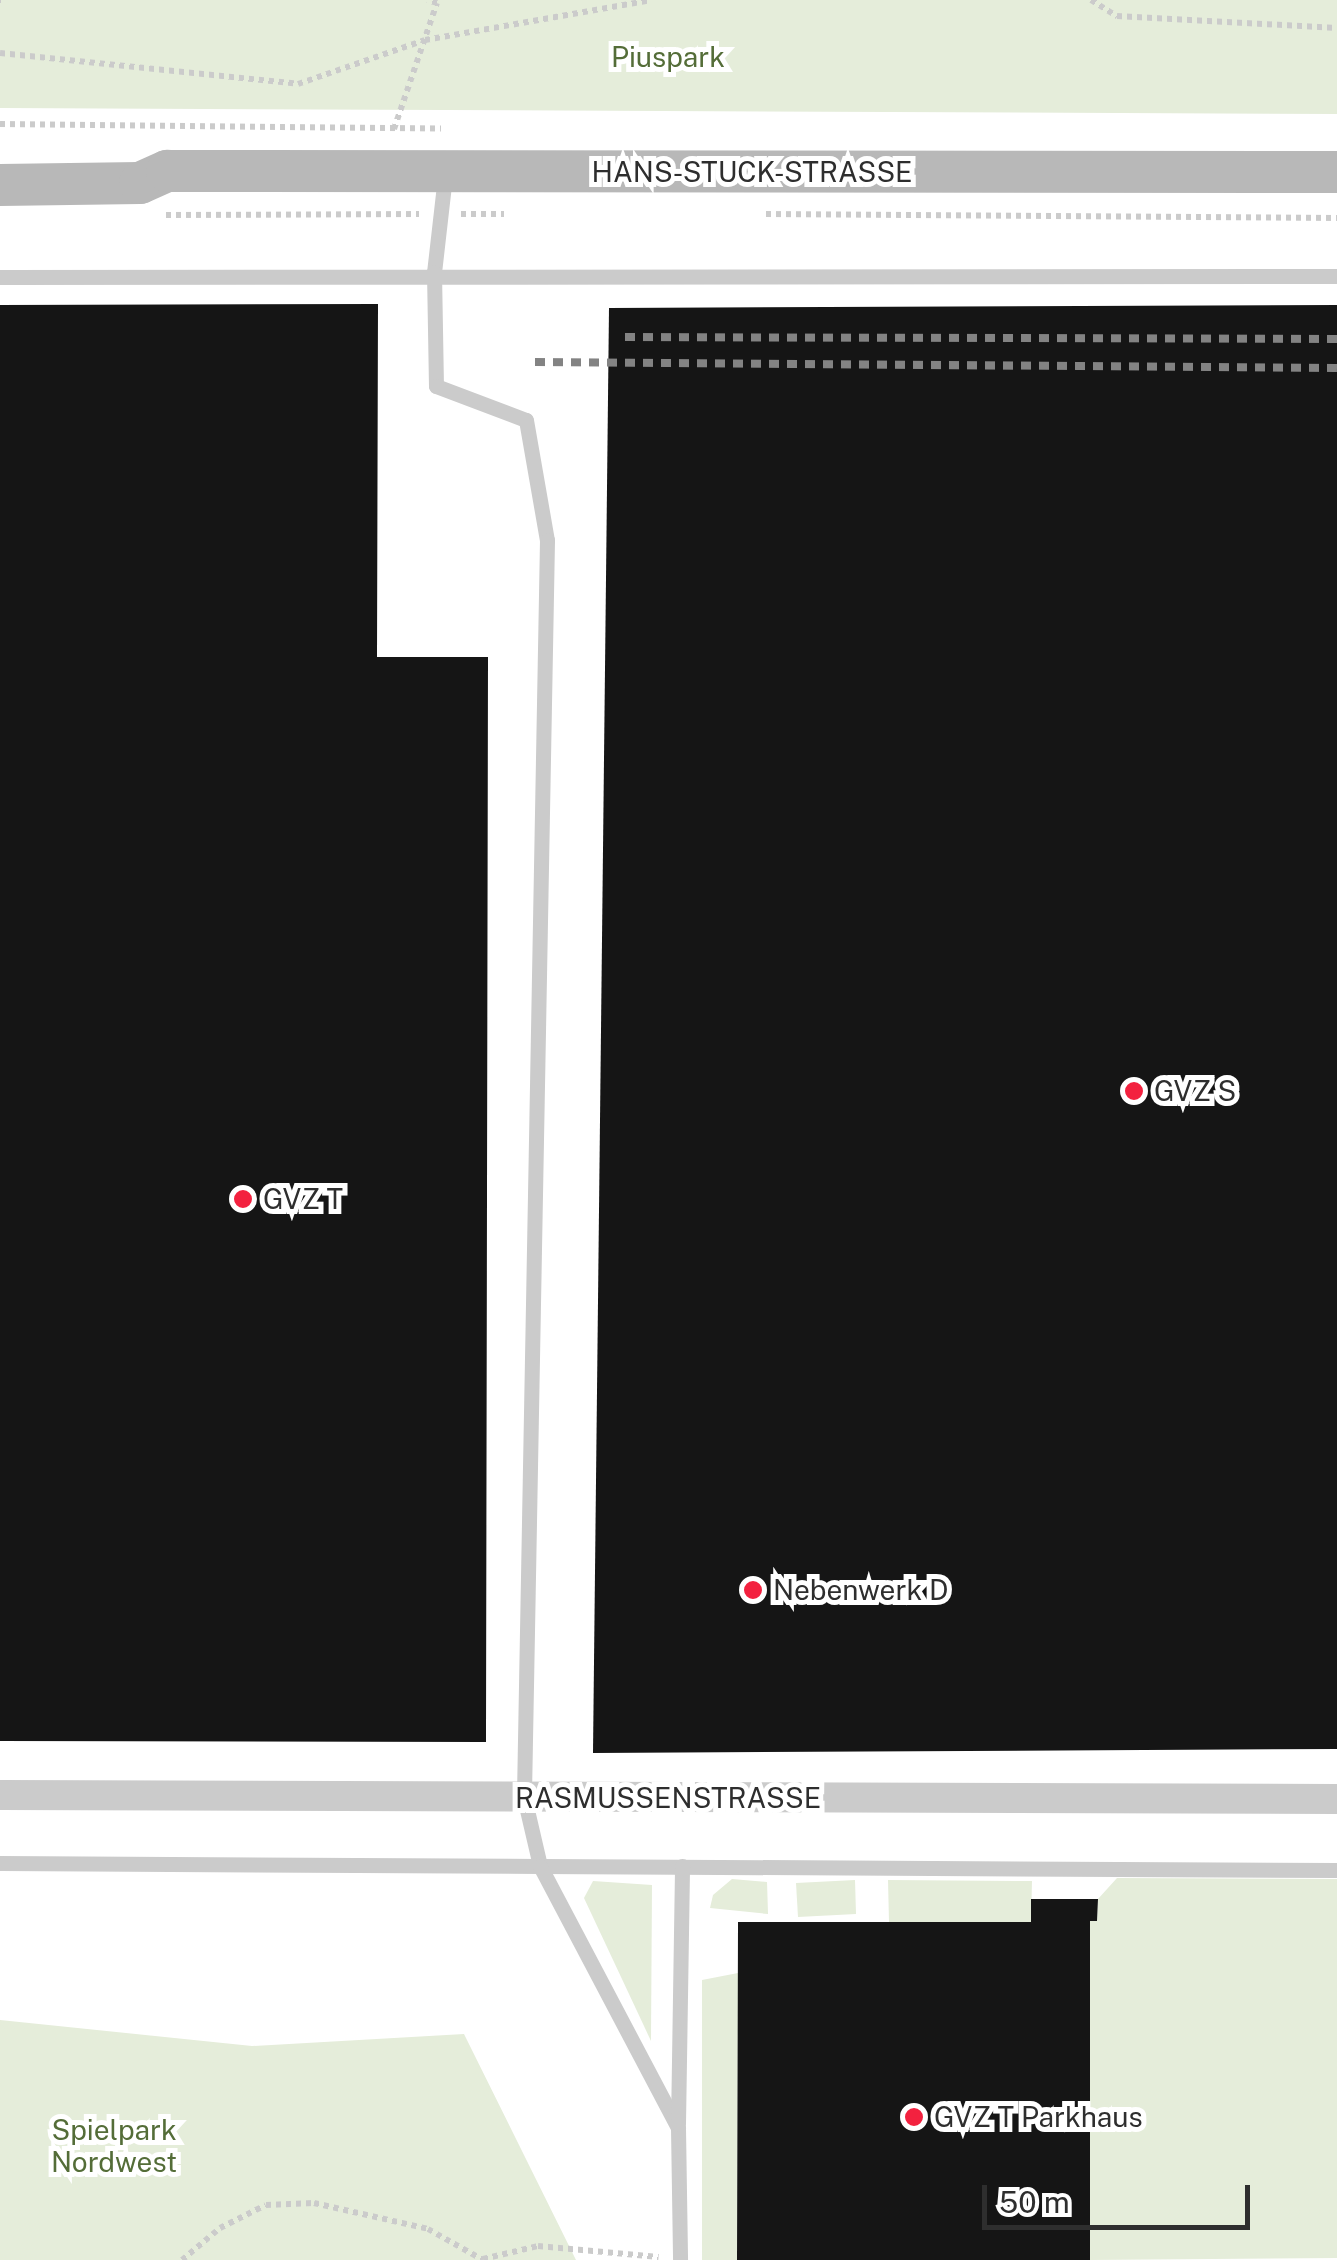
<!DOCTYPE html>
<html>
<head>
<meta charset="utf-8">
<style>
  body { margin:0 }
  #map { position:relative; width:1337px; height:2260px; overflow:hidden; background:#fff; font-family:"Public Sans",sans-serif }
  div>[style] { position:absolute }
  [style*='--x'] { left:calc(var(--x)*1px); top:calc(var(--y)*1px); width:calc(var(--w)*1px); rotate:calc(var(--a)*1deg) }
  .green>* { inset:0; background:#e5edda }
  .building>* { inset:0; background:#151515 }
  .path>* { height:6px; margin-top:-3px; transform-origin:0; background:repeating-linear-gradient(90deg,#cbcbcb 0 5px,transparent 0 10px) }
  .service>* { height:15px; margin:-7.5px; padding:0 7.5px; transform-origin:7.5px; border-radius:7.5px; background:#cbcbcb }
  .minor>* { height:30px; margin:-15px; padding:0 15px; transform-origin:15px; border-radius:15px; background:#cbcbcb }
  .secondary>* { height:42px; margin:-21px; padding:0 21px; transform-origin:21px; border-radius:21px; background:#b8b8b8 }
  .rail>* { height:8px; margin-top:-4px; transform-origin:0; background:repeating-linear-gradient(90deg,#838383 0 10px,transparent 0 18px) }
  .dots>* { width:28px; height:28px; translate:-50% -50%; box-sizing:border-box; border:5px solid #fff; border-radius:50% }
  span { translate:-50% -50%; white-space:nowrap; text-align:center; line-height:1.15; -webkit-text-stroke:10px #fff; paint-order:stroke }
  .park-label { font-size:28px; color:#546d38 }
  .street-label { font-size:28px; color:#2e2e2e }
  .poi-label { font-size:28px; color:#2e2e2e }
  .left { translate:0 -50%; text-align:left }
  .scale { position:absolute; left:982px; top:2185px; width:268px; height:45px; box-sizing:border-box; border:5px solid #2e2e2e; border-top:0; padding-left:12px; font-size:30px; line-height:35px; white-space:nowrap; color:#2e2e2e; -webkit-text-stroke:8px #fff; paint-order:stroke }
</style>
</head>
<body>
<div id="map">
  <div class="green">
    <div style="clip-path:polygon(0 0,1337px 0,1337px 114px,0 108px)"></div>
    <div style="clip-path:polygon(1117px 1878px,1337px 1879px,1337px 2258px,1090px 2260px,1090px 1921px,1097px 1920px,1098px 1899px)"></div>
    <div style="clip-path:polygon(732px 1879px,767px 1882px,768px 1914px,710px 1908px,713px 1895px)"></div>
    <div style="clip-path:polygon(855px 1880px,856px 1914px,798px 1917px,796px 1883px)"></div>
    <div style="clip-path:polygon(888px 1880px,1032px 1881px,1031px 1922px,889px 1922px)"></div>
    <div style="clip-path:polygon(593px 1881px,652px 1885px,651px 2041px,584px 1898px)"></div>
    <div style="clip-path:polygon(738px 1973px,737px 2260px,702px 2260px,702px 1980px)"></div>
    <div style="clip-path:polygon(0 2020px,252px 2046px,464px 2034px,576px 2260px,0 2260px)"></div>
  </div>
  <div class="building">
    <div style="clip-path:polygon(378px 304px,377px 657px,488px 657px,486px 1742px,0 1741px,0 305px)"></div>
    <div style="clip-path:polygon(1337px 305px,1337px 1749px,593px 1753px,609px 308px)"></div>
    <div style="clip-path:polygon(1031px 1899px,1098px 1899px,1097px 1921px,1090px 1921px,1090px 2260px,737px 2260px,738px 1922px,1031px 1922px)"></div>
  </div>
  <div class="path">
    <div style="--x:0;--y:0;--w:1;--a:0"></div>
    <div style="--x:1091;--y:0;--w:31;--a:32"></div>
    <div style="--x:1117;--y:16;--w:220;--a:3.1"></div>
    <div style="--x:0;--y:53;--w:300;--a:5.9"></div>
    <div style="--x:298;--y:84;--w:134;--a:-19.1"></div>
    <div style="--x:425;--y:40;--w:230;--a:-10"></div>
    <div style="--x:0;--y:124;--w:441;--a:0.6"></div>
    <div style="--x:394;--y:129;--w:133;--a:-71.2"></div>
    <div style="--x:437;--y:3;--w:10;--a:-163"></div>
    <div style="--x:461;--y:214;--w:43;--a:0"></div>
    <div style="--x:766;--y:214;--w:571;--a:0.4"></div>
    <div style="--x:166;--y:215;--w:253;--a:-0.2"></div>
    <div style="--x:483;--y:2259;--w:57;--a:-13.3"></div>
    <div style="--x:538;--y:2246;--w:121;--a:5.2"></div>
    <div style="--x:182;--y:2260;--w:50;--a:-40.1"></div>
    <div style="--x:220;--y:2228;--w:51;--a:-26.6"></div>
    <div style="--x:266;--y:2205;--w:48;--a:-2.4"></div>
    <div style="--x:314;--y:2203;--w:117;--a:12.8"></div>
    <div style="--x:428;--y:2229;--w:63;--a:29.4"></div>
  </div>
  <div class="service">
    <div style="--x:445;--y:176;--w:97;--a:96.5"></div>
    <div style="--x:434;--y:272;--w:114;--a:89"></div>
    <div style="--x:436;--y:386;--w:96;--a:20.7"></div>
    <div style="--x:526;--y:420;--w:122;--a:80.1"></div>
    <div style="--x:547;--y:540;--w:1257;--a:91.05"></div>
    <div style="--x:524;--y:1797;--w:71;--a:76.9"></div>
    <div style="--x:540;--y:1866;--w:797;--a:0.29"></div>
    <div style="--x:0;--y:277;--w:1337;--a:-0.04"></div>
    <div style="--x:0;--y:1863;--w:540;--a:0.32"></div>
    <div style="--x:540;--y:1866;--w:296;--a:62.2"></div>
    <div style="--x:678;--y:2128;--w:132;--a:89.1"></div>
    <div style="--x:678;--y:2124;--w:258;--a:-89.1"></div>
  </div>
  <div class="minor">
    <div style="--x:0;--y:1795;--w:1337;--a:0.17"></div>
  </div>
  <div class="secondary">
    <div style="--x:0;--y:185;--w:140;--a:-0.8"></div>
    <div style="--x:140;--y:183;--w:30;--a:-24"></div>
    <div style="--x:167;--y:171;--w:1170;--a:0.05"></div>
  </div>
  <div class="rail">
    <div style="--x:625;--y:337;--w:712;--a:0.16"></div>
    <div style="--x:535;--y:362;--w:802;--a:0.43"></div>
  </div>
  <div class="dots">
    <div style="left:1134px;top:1091px;background:#f3213f"></div>
    <div style="left:243px;top:1199px;background:#f3213f"></div>
    <div style="left:753px;top:1590px;background:#f3213f"></div>
    <div style="left:914px;top:2117px;background:#f3213f"></div>
  </div>
  <div class="park-label">
    <span style="left:668px;top:57px">Piuspark</span>
    <span style="left:114px;top:2146px">Spielpark<br>Nordwest</span>
  </div>
  <div class="street-label">
    <span style="left:752px;top:172px">HANS-STUCK-STRASSE</span>
    <span style="left:668px;top:1798px">RASMUSSENSTRASSE</span>
  </div>
  <div class="poi-label">
    <span class="left" style="left:1154px;top:1091px">GVZ S</span>
    <span class="left" style="left:263px;top:1199px">GVZ T</span>
    <span class="left" style="left:773px;top:1590px">Nebenwerk D</span>
    <span class="left" style="left:934px;top:2117px">GVZ T Parkhaus</span>
  </div>
  <div class="scale">50 m</div>
</div>
</body>
</html>
